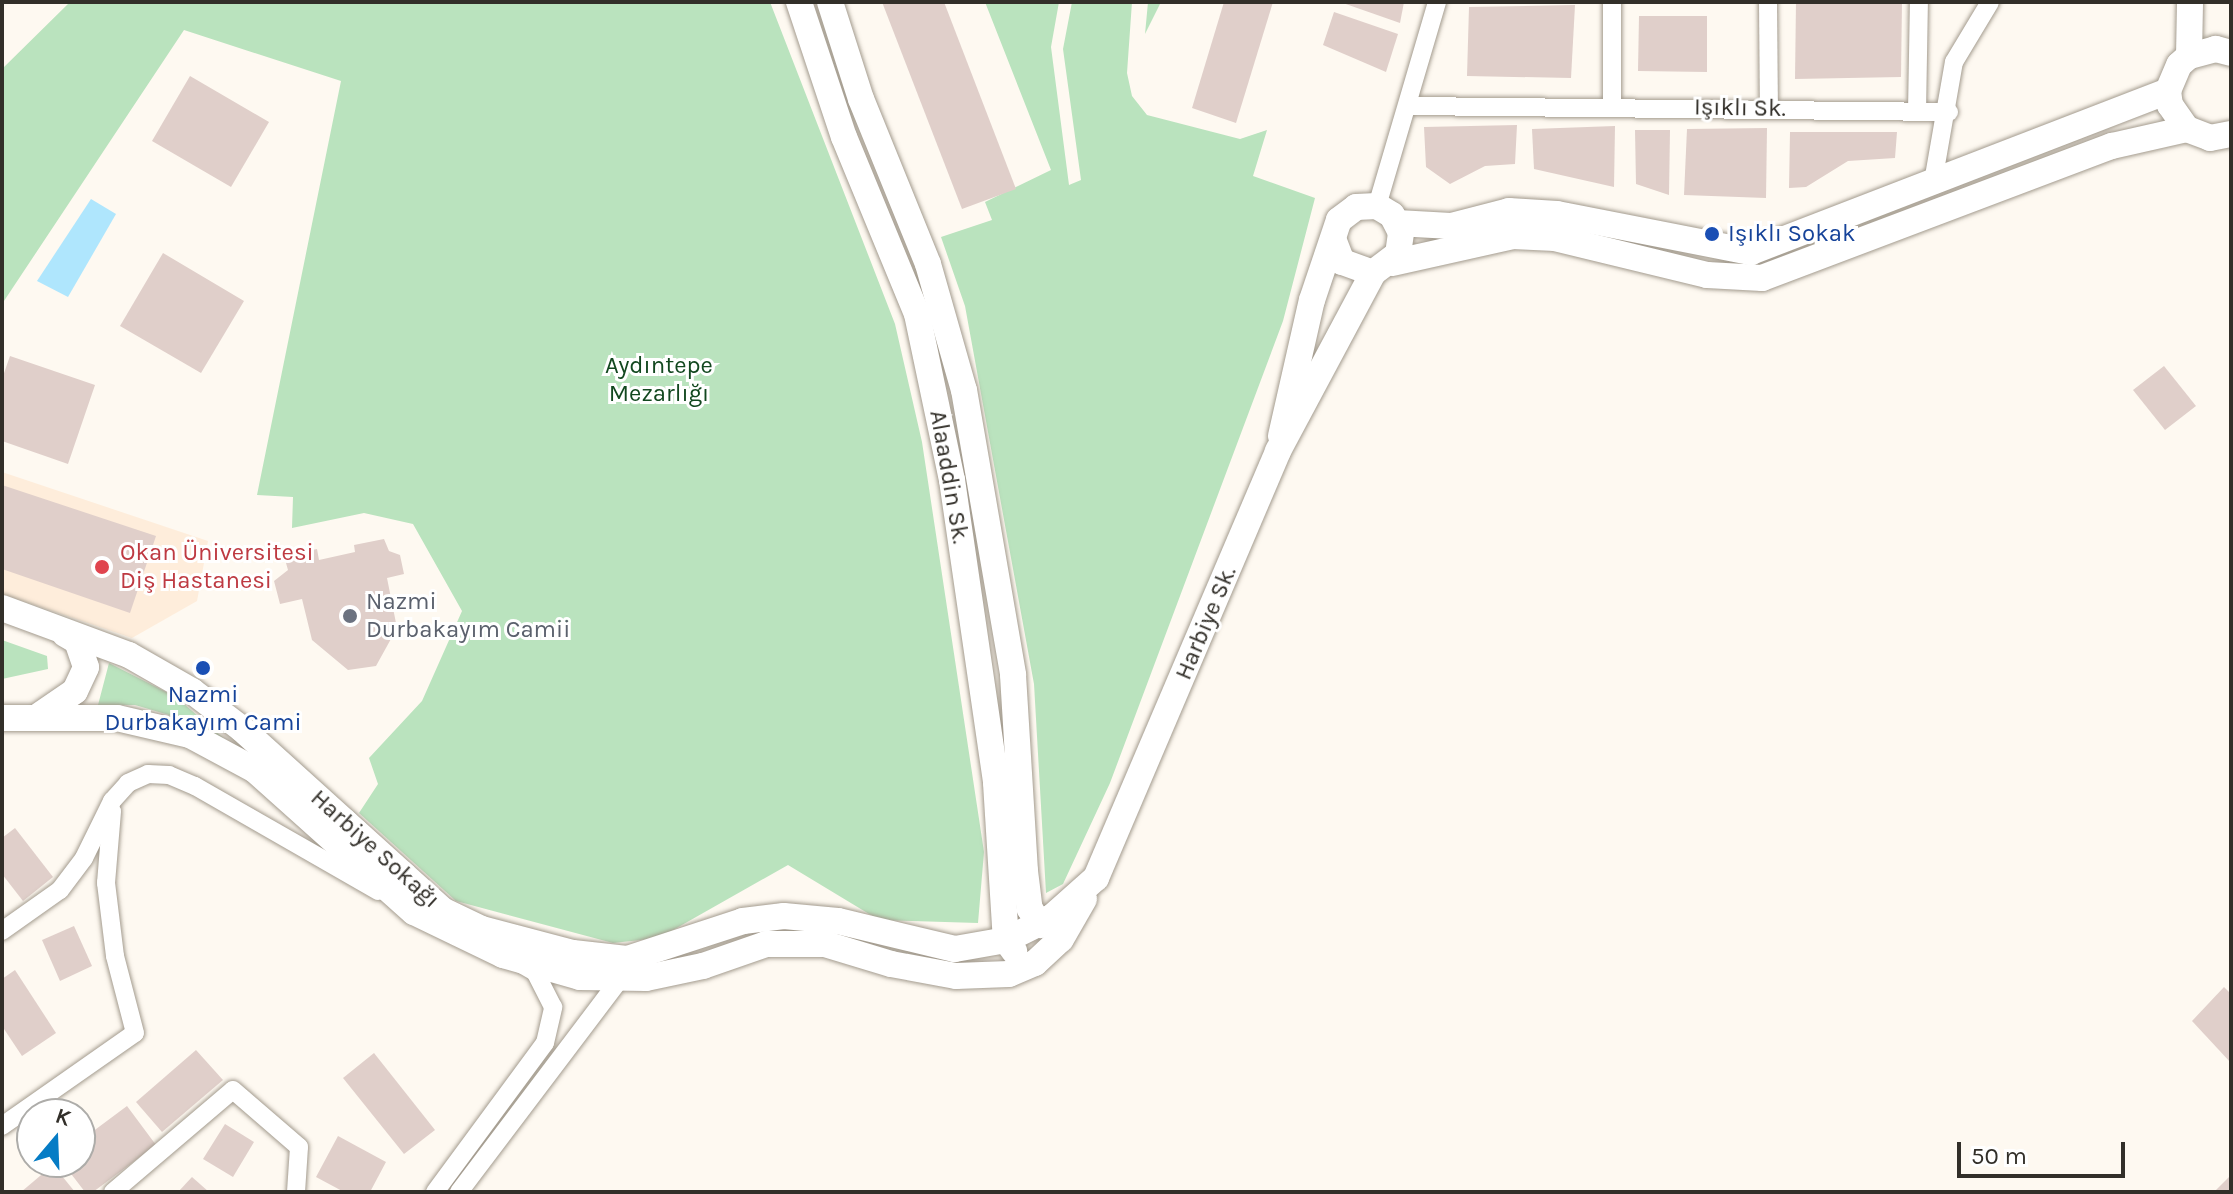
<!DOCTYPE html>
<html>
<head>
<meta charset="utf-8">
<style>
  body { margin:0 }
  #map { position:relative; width:2233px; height:1194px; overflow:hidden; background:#fef9f1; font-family:Karla,sans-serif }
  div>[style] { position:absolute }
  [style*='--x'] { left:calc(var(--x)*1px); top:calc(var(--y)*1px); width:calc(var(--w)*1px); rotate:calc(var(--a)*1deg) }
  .medical>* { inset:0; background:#feeddb }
  .green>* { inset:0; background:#bae3be }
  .water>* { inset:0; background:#afe6fd }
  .building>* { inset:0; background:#e0cfca }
  .roads { filter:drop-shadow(0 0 2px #a39b8e) drop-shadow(0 0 2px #a39b8e) }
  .street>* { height:18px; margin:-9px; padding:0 9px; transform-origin:9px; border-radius:9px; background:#fff }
  .secondary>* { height:26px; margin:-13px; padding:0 13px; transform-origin:13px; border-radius:13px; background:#fff }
  .dots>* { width:22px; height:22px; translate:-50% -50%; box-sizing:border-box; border:4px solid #fff; border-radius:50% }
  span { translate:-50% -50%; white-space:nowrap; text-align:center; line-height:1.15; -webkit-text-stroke:6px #fff; paint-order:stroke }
  .street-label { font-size:24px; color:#322f29 }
  .transit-label { font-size:24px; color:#164399 }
  .left { translate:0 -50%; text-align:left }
  .park-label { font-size:24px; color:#12481f }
  .health-label { font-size:24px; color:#be3a42 }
  .worship-label { font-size:24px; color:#5b616d }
  .frame { position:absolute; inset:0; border:4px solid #322f29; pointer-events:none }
  .north { position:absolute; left:16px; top:1098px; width:80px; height:80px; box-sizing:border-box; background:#fff; border:2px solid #adaca9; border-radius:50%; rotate:19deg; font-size:22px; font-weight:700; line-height:32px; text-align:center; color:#322f29 }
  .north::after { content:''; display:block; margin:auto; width:28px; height:36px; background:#067cc5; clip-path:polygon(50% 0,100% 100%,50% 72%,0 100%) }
  .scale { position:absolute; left:1957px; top:1142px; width:168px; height:36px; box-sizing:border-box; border:4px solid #322f29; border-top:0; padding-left:10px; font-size:24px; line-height:28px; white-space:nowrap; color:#322f29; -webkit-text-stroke:6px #fff; paint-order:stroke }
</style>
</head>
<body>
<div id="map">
  <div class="medical">
    <div style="clip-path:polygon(2px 472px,208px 541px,197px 601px,132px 638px,2px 594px)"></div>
  </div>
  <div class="green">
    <div style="clip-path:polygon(70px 2px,770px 2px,895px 324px,922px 442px,984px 852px,978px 923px,879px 920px,788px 865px,659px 938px,613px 943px,456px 901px,359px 813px,378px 784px,369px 758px,422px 701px,462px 611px,413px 524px,364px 513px,292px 528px,293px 497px,257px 495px,341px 81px,184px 30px,2px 304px,2px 69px)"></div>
    <div style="clip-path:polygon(985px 2px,1059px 2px,1051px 47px,1069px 185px,1081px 180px,1063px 49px,1072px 2px,1132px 2px,1127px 73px,1132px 96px,1147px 115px,1240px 139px,1267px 130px,1253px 176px,1315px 198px,1283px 321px,1110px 783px,1063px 884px,1046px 893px,1034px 684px,965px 306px,941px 237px,992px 220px,985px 202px,1051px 170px)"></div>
    <div style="clip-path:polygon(1148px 2px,1161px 2px,1145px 34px)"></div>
    <div style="clip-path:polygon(2px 640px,47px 656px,48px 669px,2px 679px)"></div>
    <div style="clip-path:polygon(109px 663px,176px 697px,228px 742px,169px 715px,135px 705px,98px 705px)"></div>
  </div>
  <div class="water">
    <div style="clip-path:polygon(91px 199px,116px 214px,68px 297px,37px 281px)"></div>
  </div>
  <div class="building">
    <div style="clip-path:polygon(882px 2px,944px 2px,1016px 189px,962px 209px)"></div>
    <div style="clip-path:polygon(1224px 2px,1273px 2px,1236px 123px,1192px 108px)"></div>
    <div style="clip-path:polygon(1340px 2px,1404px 2px,1400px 23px)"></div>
    <div style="clip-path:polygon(1796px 2px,1902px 2px,1901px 77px,1795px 79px)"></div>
    <div style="clip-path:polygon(1575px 5px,1571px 78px,1467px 76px,1469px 7px)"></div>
    <div style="clip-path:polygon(1334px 12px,1398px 34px,1386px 72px,1323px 45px)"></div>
    <div style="clip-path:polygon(1639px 16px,1707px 16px,1707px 72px,1638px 71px)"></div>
    <div style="clip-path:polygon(190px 76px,269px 122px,231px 187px,152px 141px)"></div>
    <div style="clip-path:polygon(1517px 125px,1515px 164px,1485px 166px,1450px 184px,1426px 167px,1424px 127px)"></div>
    <div style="clip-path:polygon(1615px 126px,1614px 187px,1534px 169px,1532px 129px)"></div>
    <div style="clip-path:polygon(1767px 128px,1766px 198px,1684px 195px,1687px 129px)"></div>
    <div style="clip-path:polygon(1635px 130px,1670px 130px,1669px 195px,1636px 184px)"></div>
    <div style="clip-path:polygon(1790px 132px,1897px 132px,1895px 158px,1848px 161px,1806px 187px,1789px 188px)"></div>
    <div style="clip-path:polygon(163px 253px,244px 301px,201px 373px,120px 326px)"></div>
    <div style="clip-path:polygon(10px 356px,95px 385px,68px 464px,2px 441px,2px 379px)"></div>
    <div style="clip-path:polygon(2164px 366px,2196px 406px,2165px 430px,2133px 390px)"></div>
    <div style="clip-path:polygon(2px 485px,156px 536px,130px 613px,2px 569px)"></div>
    <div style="clip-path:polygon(384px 539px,389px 551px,400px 555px,404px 574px,387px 578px,397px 628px,376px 666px,348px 670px,312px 640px,302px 599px,280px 604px,274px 581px,288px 570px,284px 556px,317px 549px,319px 560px,355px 552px,354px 545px)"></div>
    <div style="clip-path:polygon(15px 828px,53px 877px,23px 901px,2px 874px,2px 838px)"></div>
    <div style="clip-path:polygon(74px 926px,92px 966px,60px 981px,42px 940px)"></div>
    <div style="clip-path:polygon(15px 970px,56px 1033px,22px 1056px,2px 1026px,2px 979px)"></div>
    <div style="clip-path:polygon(2224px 987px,2231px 994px,2231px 1063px,2192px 1021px)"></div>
    <div style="clip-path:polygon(196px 1050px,223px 1080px,162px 1132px,136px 1102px)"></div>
    <div style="clip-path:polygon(374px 1053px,435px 1130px,404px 1154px,343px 1078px)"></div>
    <div style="clip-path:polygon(127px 1106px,156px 1145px,93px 1192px,85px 1192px,62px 1162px,80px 1162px,80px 1141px)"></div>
    <div style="clip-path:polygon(225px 1124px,254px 1142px,233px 1177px,203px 1159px)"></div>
    <div style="clip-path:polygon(338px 1136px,386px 1162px,370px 1192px,344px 1192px,316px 1177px)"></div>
    <div style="clip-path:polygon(53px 1165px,75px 1192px,21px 1192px)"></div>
    <div style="clip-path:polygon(2231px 1175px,2231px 1192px,2214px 1192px)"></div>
    <div style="clip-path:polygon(192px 1177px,209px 1192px,178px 1192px)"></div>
  </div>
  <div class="roads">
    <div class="street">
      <div style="--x:1768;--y:2;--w:107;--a:89.5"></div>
      <div style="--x:1612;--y:105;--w:103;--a:-90"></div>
      <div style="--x:1410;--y:106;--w:539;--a:0.64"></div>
      <div style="--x:1917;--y:112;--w:110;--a:-89"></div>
      <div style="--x:1933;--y:182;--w:122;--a:-80.1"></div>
      <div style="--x:1954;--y:62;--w:70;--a:-59"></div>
      <div style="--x:1377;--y:206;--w:213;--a:-73.6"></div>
      <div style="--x:2;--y:931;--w:71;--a:-35.3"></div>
      <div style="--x:60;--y:890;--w:40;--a:-53"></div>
      <div style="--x:84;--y:858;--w:64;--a:-63.8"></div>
      <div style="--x:112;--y:801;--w:24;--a:-48"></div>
      <div style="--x:128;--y:783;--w:22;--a:-24"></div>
      <div style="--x:148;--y:774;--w:21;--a:3"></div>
      <div style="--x:169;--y:775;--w:28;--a:23"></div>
      <div style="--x:195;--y:786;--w:211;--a:29.8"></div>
      <div style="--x:2;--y:1126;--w:162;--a:-35"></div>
      <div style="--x:135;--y:1033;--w:80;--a:-104.6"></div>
      <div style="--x:115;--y:956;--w:74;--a:-97"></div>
      <div style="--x:106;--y:883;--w:72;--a:-85.2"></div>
      <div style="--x:113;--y:1192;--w:157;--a:-40.4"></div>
      <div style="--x:233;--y:1090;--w:87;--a:40.8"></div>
      <div style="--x:299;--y:1147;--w:45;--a:93.8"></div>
      <div style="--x:435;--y:1192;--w:185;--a:-53.6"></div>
      <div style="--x:545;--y:1043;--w:37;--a:-77"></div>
      <div style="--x:553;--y:1007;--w:39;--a:-117"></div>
      <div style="--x:535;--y:972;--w:16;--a:-150"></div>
      <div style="--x:459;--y:1192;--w:267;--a:-52.9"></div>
    </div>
    <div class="secondary">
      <div style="--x:799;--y:2;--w:142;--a:71.6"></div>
      <div style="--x:844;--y:137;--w:191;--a:67.6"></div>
      <div style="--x:917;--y:314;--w:170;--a:78.1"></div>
      <div style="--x:952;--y:480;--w:306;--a:81.7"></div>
      <div style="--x:996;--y:783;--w:157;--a:86.4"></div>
      <div style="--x:1006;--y:940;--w:14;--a:54"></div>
      <div style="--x:830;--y:2;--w:102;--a:72.3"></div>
      <div style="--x:861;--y:99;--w:178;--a:67.9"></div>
      <div style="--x:928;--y:264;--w:131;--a:74.1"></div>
      <div style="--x:964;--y:390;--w:289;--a:80.2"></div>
      <div style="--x:1013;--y:675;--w:196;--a:86.5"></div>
      <div style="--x:1025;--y:871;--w:38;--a:83"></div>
      <div style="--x:1030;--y:909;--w:19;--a:58"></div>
      <div style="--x:2231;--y:53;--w:16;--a:-165"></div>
      <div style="--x:2216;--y:49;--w:28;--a:165"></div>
      <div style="--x:2189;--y:56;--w:13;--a:138"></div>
      <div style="--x:2179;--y:65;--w:28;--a:113"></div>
      <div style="--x:2168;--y:91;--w:14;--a:82"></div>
      <div style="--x:2170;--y:105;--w:29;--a:55"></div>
      <div style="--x:2187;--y:129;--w:25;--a:21"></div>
      <div style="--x:2210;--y:138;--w:21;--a:-11"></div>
      <div style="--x:2189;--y:56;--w:54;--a:-88.9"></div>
      <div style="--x:1397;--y:223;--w:54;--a:3.2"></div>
      <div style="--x:1451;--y:226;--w:60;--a:-14.5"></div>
      <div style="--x:1509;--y:211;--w:48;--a:3.6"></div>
      <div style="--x:1557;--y:214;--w:198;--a:11.1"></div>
      <div style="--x:1751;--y:252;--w:447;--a:-21.1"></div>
      <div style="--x:1392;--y:263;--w:124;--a:-12.6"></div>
      <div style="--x:1513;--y:236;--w:42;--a:2.7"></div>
      <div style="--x:1555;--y:238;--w:156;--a:13.7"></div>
      <div style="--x:1707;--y:275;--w:55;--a:3.1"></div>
      <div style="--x:1762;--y:278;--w:374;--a:-20.7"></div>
      <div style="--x:2112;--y:146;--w:77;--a:-12.8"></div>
      <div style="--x:1281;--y:436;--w:139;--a:-77.2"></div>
      <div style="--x:1312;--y:300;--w:84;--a:-71.4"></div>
      <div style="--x:1339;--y:220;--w:21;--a:-37"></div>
      <div style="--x:1356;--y:207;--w:21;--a:-3"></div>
      <div style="--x:1377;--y:206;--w:17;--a:31"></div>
      <div style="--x:1392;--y:215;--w:20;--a:63"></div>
      <div style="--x:1401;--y:233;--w:21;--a:98"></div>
      <div style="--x:1398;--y:254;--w:31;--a:143"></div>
      <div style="--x:1373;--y:273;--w:33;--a:-160"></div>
      <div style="--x:1342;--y:262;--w:22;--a:-111"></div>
      <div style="--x:2;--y:608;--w:135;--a:20.3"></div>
      <div style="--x:129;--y:655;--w:73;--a:29.7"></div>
      <div style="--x:192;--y:691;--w:63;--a:37.2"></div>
      <div style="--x:242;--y:729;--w:270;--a:42.1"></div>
      <div style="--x:442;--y:910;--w:44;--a:25.4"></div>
      <div style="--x:482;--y:929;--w:94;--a:14.8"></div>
      <div style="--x:573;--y:953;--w:54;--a:6.3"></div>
      <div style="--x:627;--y:959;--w:122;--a:-18.1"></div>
      <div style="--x:743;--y:921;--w:41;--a:-7"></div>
      <div style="--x:784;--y:916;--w:54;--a:5.3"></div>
      <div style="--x:838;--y:921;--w:120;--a:13.5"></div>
      <div style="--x:955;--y:949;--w:52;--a:-10"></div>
      <div style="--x:1006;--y:940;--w:51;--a:-26.6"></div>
      <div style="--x:1052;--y:917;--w:59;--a:-41.6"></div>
      <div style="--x:1096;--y:878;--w:464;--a:-66.9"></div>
      <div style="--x:1278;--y:451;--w:202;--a:-61.9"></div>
      <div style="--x:40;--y:715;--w:42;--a:-34.4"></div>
      <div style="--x:75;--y:691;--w:26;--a:-65"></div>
      <div style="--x:86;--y:667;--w:28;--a:-109"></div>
      <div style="--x:77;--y:641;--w:14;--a:-150"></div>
      <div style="--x:2;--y:718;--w:115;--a:0"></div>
      <div style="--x:117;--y:718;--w:75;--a:13.1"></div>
      <div style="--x:190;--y:735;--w:74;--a:28.3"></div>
      <div style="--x:255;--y:770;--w:213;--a:41.8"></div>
      <div style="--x:414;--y:912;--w:99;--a:25.8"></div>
      <div style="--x:503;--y:955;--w:80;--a:15.9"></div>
      <div style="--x:580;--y:977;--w:66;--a:0.9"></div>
      <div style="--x:646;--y:978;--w:58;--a:-11.9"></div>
      <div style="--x:703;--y:966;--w:67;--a:-19.2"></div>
      <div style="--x:766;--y:944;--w:59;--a:0"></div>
      <div style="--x:825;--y:944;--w:69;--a:16.9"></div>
      <div style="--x:891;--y:964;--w:66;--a:10.5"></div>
      <div style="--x:956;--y:976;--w:53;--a:-2.2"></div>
      <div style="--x:1009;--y:974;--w:28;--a:-23"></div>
      <div style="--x:1035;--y:963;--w:35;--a:-43"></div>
      <div style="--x:1061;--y:939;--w:46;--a:-60.1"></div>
    </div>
  </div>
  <div class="dots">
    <div style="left:1712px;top:234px;background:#1a4fb4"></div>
    <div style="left:102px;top:567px;background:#e0444e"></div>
    <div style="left:350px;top:616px;background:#6b7280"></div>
    <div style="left:203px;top:668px;background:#1a4fb4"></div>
  </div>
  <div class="street-label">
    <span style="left:1740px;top:108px;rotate:1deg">Işıklı Sk.</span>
    <span style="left:949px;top:477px;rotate:80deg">Alaaddin Sk.</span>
    <span style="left:1206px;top:623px;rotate:-67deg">Harbiye Sk.</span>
    <span style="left:375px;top:849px;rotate:42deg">Harbiye Sokağı</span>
  </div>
  <div class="transit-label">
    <span class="left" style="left:1728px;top:234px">Işıklı Sokak</span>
    <span style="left:203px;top:709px">Nazmi<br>Durbakayım Cami</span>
  </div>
  <div class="park-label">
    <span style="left:659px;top:380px">Aydıntepe<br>Mezarlığı</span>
  </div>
  <div class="health-label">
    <span class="left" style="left:120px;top:567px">Okan Üniversitesi<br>Diş Hastanesi</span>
  </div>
  <div class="worship-label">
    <span class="left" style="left:366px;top:616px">Nazmi<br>Durbakayım Camii</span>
  </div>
  <div class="frame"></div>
  <div class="north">K</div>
  <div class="scale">50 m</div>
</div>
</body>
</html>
